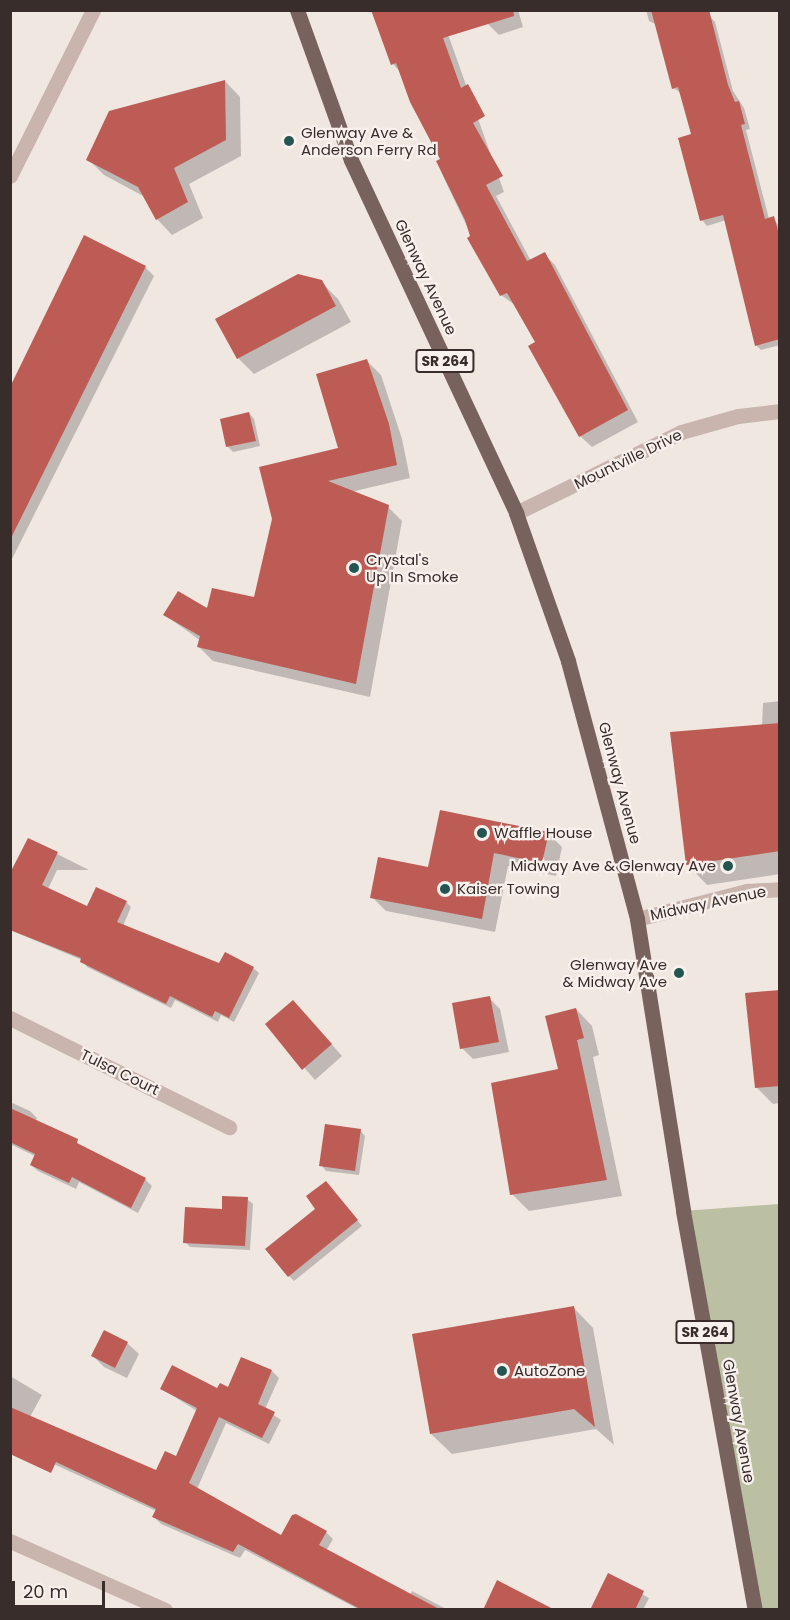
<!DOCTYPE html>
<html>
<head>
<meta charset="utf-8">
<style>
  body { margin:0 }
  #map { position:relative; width:790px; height:1620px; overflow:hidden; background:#f1e7e1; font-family:Poppins,sans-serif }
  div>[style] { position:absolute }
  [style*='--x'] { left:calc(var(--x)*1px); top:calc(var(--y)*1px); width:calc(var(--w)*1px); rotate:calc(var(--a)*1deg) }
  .green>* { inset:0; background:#bbc0a2 }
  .shadow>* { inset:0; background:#0003 }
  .building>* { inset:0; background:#bc5c54 }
  .minor>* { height:15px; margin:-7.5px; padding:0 7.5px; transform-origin:7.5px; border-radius:7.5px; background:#c9b5ad }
  .primary>* { height:15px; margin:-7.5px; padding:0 7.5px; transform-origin:7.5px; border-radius:7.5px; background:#78625e }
  .dots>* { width:16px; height:16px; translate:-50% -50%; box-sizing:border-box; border:3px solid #f9f1ed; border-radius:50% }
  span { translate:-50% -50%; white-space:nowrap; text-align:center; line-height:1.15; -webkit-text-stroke:4.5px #f9f1ed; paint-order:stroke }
  .shield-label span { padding:2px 4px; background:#f9f1ed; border:2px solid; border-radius:4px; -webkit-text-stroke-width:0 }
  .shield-label { font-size:14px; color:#382d2b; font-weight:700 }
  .poi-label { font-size:15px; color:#382d2b }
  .left { translate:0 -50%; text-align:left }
  .right { translate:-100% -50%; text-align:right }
  .street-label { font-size:15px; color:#382d2b }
  .frame { position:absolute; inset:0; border:12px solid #382d2b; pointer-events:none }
  .scale { position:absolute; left:12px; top:1581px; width:93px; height:27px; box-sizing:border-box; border:3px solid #382d2b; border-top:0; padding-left:8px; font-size:18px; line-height:21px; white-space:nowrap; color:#382d2b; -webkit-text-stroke:4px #f9f1ed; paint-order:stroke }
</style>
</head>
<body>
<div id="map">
  <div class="green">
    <div style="clip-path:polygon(779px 1204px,779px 1609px,755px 1609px,683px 1211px)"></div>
  </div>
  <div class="shadow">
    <div style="clip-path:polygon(373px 10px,438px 26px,449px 37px,504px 192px,496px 196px,531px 261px,544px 254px,555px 265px,638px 422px,592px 447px,580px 436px,537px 343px,515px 305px,501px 295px,472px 237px,443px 176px,438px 162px,442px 160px,401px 73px,393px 64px)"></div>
    <div style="clip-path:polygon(484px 10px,518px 10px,523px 27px,499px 35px,488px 24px)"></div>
    <div style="clip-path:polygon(646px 10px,704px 10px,715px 22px,733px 91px,744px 108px,750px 129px,746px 130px,769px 219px,773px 218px,780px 227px,780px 345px,761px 350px,756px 345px,726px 220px,707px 226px,702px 220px,693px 135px,681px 93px,673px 88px,657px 25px,649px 21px)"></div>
    <div style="clip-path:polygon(225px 81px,240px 97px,241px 156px,189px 184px,203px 218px,172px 235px,157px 219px,145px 197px,104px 175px,88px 159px)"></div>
    <div style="clip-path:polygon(145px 267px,154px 276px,10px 563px,10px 389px)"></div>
    <div style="clip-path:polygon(321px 282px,338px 299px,351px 322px,254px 374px,238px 358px)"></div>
    <div style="clip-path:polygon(367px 361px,381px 375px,402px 439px,410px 478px,351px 492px,388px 507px,402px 521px,370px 697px,213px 661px,199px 647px,201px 641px,165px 615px,255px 599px,340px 449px)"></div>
    <div style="clip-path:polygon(249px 413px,254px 419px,260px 446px,233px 452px,228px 447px,222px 420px)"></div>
    <div style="clip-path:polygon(780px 701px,780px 874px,707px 885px,687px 864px,762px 726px,763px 703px)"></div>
    <div style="clip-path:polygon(548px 833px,562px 847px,556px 876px,508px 866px,495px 932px,386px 911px,372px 897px)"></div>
    <div style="clip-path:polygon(29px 840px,89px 870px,57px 870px,48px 889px,88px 908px,126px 902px,131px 907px,123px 926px,220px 965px,253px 968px,259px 973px,234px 1022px,221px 1015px,218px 1022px,175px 1000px,171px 1008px,87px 967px,82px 960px,10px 930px,10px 877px)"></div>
    <div style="clip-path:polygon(780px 991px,780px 1103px,773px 1104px,757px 1088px)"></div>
    <div style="clip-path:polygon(489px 998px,500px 1009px,509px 1052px,473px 1059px,462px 1048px)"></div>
    <div style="clip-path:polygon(576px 1009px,592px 1026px,599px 1055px,593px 1057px,622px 1196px,529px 1211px,512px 1194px,560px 1070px)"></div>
    <div style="clip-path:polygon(304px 1013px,342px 1056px,315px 1080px,267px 1025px)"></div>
    <div style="clip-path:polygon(10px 1102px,30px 1111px,37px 1118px,35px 1122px,145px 1179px,152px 1186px,138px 1213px,79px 1182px,76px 1189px,38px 1171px,31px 1165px,35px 1156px,10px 1144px)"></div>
    <div style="clip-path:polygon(360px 1130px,365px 1136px,359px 1175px,326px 1171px,321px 1165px)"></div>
    <div style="clip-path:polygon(331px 1188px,362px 1226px,294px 1281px,289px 1276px)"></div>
    <div style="clip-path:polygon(247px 1199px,253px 1204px,250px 1250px,190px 1247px,185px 1242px,224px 1211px)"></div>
    <div style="clip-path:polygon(573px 1307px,593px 1328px,614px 1445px,596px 1429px,452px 1454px,431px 1434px)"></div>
    <div style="clip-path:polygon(127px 1343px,139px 1354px,127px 1378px,104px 1367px,93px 1356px)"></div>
    <div style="clip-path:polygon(272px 1371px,279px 1378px,265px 1409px,281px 1420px,269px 1444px,226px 1423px,197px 1489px,281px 1537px,326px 1532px,333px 1539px,326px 1551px,410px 1595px,412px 1591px,448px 1610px,360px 1610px,245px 1550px,240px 1558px,161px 1524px,154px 1517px,156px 1511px,10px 1444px,10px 1376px,42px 1395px,30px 1417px,157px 1472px,176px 1458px,197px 1411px,162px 1389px,229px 1389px)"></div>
    <div style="clip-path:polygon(609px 1575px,649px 1598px,643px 1610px,592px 1610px)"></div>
  </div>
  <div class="building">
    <div style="clip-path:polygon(371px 10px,513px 10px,514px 16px,443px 38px,461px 88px,468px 84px,485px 116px,473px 123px,503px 176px,486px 185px,527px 261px,545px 252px,628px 410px,579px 437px,528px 346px,535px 342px,507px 293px,500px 296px,467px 238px,470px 236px,465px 220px,436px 161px,440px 159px,410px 102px,396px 63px,391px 65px)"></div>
    <div style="clip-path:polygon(651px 10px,709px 10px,728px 85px,735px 102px,739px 101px,745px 124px,741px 125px,765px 219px,774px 216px,780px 238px,780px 339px,755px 346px,723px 215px,700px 221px,678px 138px,691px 134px,678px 87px,672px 89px)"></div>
    <div style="clip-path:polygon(225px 80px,226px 140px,174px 168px,188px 202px,156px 220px,138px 187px,86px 160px,109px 111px)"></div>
    <div style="clip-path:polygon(84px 235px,146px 266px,10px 540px,10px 387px)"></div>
    <div style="clip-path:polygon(298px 274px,322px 280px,336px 306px,237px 359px,215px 319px)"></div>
    <div style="clip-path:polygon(367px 359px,389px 424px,397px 465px,328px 481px,389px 505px,356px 684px,197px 647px,200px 636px,163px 615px,178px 591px,207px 608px,212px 588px,254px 597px,272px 519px,259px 467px,338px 448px,316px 374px)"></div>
    <div style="clip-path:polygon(249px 412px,256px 441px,226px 447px,220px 419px)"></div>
    <div style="clip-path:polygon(780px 723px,780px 851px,686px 865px,670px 732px)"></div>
    <div style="clip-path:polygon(440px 810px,549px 832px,542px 863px,494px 853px,482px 919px,370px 898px,378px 857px,428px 867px)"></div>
    <div style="clip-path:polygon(28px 838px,58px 852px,42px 885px,87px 906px,96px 887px,127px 901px,117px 922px,219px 963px,225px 952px,254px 967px,229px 1018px,215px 1011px,212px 1017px,170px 996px,166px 1004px,80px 962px,81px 958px,10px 930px,10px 873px)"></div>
    <div style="clip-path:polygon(780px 990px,780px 1086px,755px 1088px,745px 993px)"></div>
    <div style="clip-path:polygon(490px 996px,499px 1042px,460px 1049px,452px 1003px)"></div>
    <div style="clip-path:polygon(293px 1000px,332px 1044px,302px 1070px,265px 1024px)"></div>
    <div style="clip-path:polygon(576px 1008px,584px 1038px,577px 1040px,607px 1180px,510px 1195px,491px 1083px,558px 1069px,545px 1016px)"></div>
    <div style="clip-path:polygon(10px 1108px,78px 1139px,77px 1143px,146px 1178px,131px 1208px,72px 1177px,69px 1183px,30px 1165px,35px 1154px,10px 1142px)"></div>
    <div style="clip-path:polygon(325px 1124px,361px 1129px,355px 1171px,319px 1166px)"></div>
    <div style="clip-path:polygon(326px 1181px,358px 1220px,288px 1277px,265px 1249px,315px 1209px,306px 1196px)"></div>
    <div style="clip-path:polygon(222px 1196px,248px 1197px,245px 1246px,183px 1243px,185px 1207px,222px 1209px)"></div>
    <div style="clip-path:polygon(574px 1306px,595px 1427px,574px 1409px,430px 1434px,412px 1334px)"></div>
    <div style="clip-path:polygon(104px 1330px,128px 1342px,115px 1368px,91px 1356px)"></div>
    <div style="clip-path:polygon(241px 1357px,272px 1370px,258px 1404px,275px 1412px,262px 1438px,219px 1417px,189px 1483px,281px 1535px,292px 1515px,296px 1514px,327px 1531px,319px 1545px,441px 1610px,362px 1610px,238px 1544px,233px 1552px,152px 1517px,156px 1509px,56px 1462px,51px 1473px,10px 1454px,10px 1407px,156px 1470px,165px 1451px,176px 1456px,197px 1408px,160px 1389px,172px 1365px,217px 1388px,220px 1383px,228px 1387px)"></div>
    <div style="clip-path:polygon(608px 1573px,644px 1591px,635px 1610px,590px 1610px)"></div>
    <div style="clip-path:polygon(497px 1580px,555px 1610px,483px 1610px)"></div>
  </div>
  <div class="minor">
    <div style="--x:10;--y:176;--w:186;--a:-63.4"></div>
    <div style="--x:516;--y:513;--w:184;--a:-26.1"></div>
    <div style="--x:681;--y:432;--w:59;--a:-15.7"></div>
    <div style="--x:738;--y:416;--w:42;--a:-6.8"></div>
    <div style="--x:637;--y:919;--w:114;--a:-14.3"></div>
    <div style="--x:747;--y:891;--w:33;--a:-3"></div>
    <div style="--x:10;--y:1018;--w:245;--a:26.5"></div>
    <div style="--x:10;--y:1541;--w:170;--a:24"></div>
  </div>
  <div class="primary">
    <div style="--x:297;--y:10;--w:159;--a:70.2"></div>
    <div style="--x:351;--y:160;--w:390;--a:64.9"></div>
    <div style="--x:516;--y:513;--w:157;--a:70.6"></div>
    <div style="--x:568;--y:661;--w:267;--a:75"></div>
    <div style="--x:637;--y:919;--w:296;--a:81"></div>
    <div style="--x:683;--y:1211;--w:405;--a:79.8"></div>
  </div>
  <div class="dots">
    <div style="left:289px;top:141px;background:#245651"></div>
    <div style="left:354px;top:568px;background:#245651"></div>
    <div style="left:482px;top:833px;background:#245651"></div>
    <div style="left:728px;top:866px;background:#245651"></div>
    <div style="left:445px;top:889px;background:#245651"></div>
    <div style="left:679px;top:973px;background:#245651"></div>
    <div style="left:502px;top:1371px;background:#245651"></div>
  </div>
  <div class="shield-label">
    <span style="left:445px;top:361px">SR 264</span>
    <span style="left:705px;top:1332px">SR 264</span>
  </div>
  <div class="poi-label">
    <span class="left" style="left:301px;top:141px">Glenway Ave &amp;<br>Anderson Ferry Rd</span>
    <span class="left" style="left:366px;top:568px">Crystal's<br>Up In Smoke</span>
    <span class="left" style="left:494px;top:833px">Waffle House</span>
    <span class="right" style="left:716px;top:866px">Midway Ave &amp; Glenway Ave</span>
    <span class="left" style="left:457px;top:889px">Kaiser Towing</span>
    <span class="right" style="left:667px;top:973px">Glenway Ave<br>&amp; Midway Ave</span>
    <span class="left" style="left:514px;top:1371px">AutoZone</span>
  </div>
  <div class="street-label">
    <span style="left:426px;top:277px;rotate:65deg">Glenway Avenue</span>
    <span style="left:628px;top:459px;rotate:-26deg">Mountville Drive</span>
    <span style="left:620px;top:783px;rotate:75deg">Glenway Avenue</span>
    <span style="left:708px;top:903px;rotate:-12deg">Midway Avenue</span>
    <span style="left:120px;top:1072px;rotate:26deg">Tulsa Court</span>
    <span style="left:739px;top:1421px;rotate:80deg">Glenway Avenue</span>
  </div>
  <div class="frame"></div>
  <div class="scale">20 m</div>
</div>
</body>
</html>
